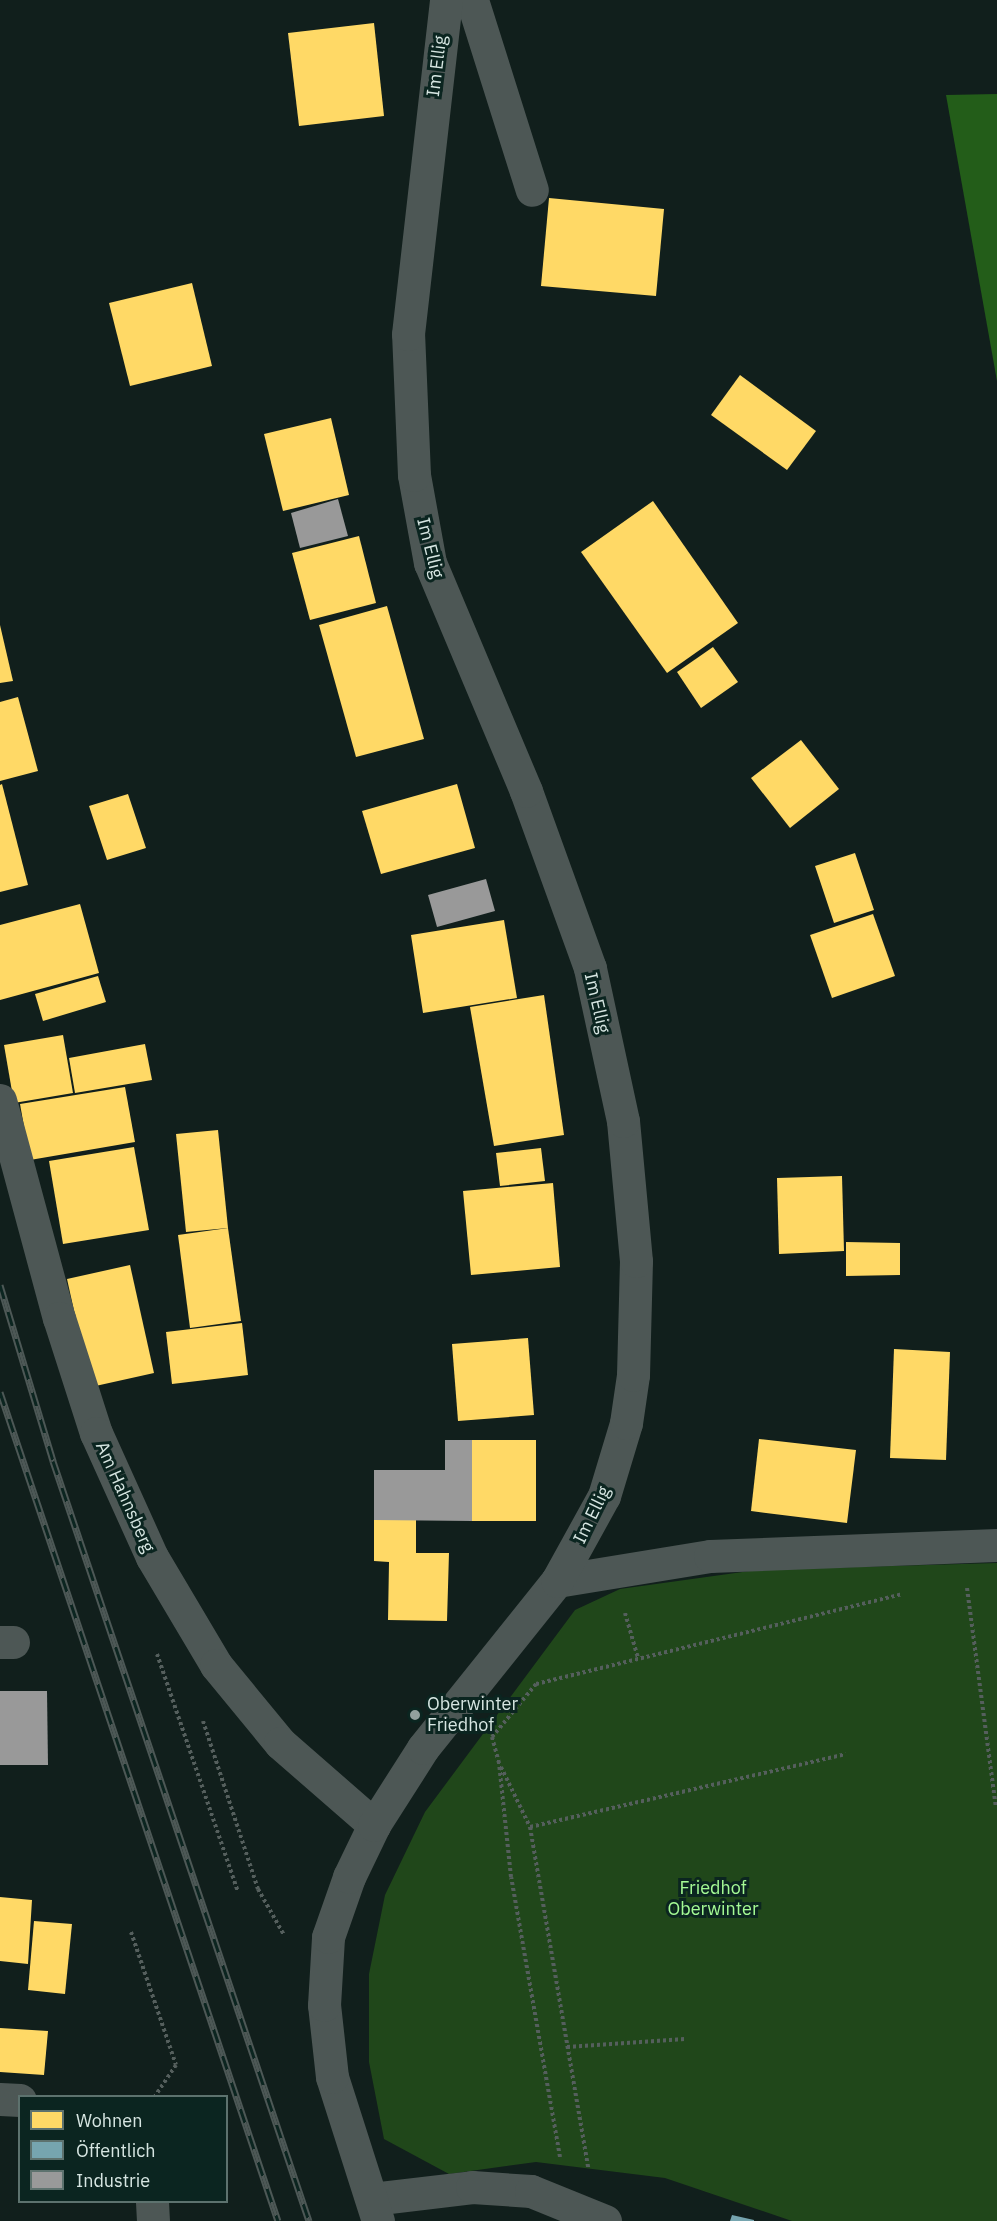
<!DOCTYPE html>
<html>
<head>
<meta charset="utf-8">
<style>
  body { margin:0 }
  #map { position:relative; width:997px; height:2221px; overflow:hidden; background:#111f1c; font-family:"IBM Plex Sans",sans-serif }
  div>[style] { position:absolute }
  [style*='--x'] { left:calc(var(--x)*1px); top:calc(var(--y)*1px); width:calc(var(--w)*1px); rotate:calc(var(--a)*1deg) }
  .green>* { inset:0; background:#20471a }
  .forest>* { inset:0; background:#235d19 }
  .homes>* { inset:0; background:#ffd966 }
  .public>* { inset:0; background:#76a5af }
  .industry>* { inset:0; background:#999 }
  .path>* { height:4px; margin-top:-2px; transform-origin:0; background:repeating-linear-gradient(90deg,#555f5d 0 3px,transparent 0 6px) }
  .minor>* { height:33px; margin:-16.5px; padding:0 16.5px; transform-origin:16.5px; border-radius:16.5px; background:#4d5755 }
  .rail>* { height:7px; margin-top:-3.5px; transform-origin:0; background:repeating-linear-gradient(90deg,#0b2520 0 14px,#4d5856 0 28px); box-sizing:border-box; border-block:2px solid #4d5856 }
  .dots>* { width:16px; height:16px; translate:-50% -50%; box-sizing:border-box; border:3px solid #0b2520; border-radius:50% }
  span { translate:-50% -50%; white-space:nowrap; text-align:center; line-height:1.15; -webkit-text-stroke:6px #0b2520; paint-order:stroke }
  .street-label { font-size:18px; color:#d7e6e2 }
  .poi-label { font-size:18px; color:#d7e6e2 }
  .left { translate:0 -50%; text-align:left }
  .park-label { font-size:18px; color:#a5fb95 }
  .legend { position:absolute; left:18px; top:2095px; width:210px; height:108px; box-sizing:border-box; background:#0b2520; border:2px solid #5d726e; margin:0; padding:8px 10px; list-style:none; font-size:18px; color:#d7e6e2 }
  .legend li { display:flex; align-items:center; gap:12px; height:30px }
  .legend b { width:30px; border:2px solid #5d726e }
</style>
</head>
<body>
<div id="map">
  <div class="green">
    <div style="clip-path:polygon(997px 1563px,997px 2221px,792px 2221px,665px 2178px,536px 2162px,449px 2174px,384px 2139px,369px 2062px,369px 1974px,385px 1895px,425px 1812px,575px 1610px,620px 1589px,757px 1570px)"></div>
  </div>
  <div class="forest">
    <div style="clip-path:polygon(997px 94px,997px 381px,946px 95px)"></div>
  </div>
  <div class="homes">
    <div style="clip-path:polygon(374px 23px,384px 116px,299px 126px,288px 33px)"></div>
    <div style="clip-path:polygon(549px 198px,664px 209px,656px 296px,541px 286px)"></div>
    <div style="clip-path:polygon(192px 283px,212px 366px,130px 386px,109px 303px)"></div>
    <div style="clip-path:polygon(740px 375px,816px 431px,787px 470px,711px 415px)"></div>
    <div style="clip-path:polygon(331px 418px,349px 495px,283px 511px,264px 434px)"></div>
    <div style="clip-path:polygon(653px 501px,738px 623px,667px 673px,581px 552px)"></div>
    <div style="clip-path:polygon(359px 536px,376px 603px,310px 620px,292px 553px)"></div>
    <div style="clip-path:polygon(387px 606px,424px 739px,356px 757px,319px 625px)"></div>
    <div style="clip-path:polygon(0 625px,13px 681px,0 683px)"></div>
    <div style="clip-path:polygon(713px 647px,738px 682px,701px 708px,677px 672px)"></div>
    <div style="clip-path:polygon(18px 697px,38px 771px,0 781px,0 702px)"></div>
    <div style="clip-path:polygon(801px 740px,839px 789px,790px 828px,751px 778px)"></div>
    <div style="clip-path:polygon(2px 784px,28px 885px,0 892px,0 785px)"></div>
    <div style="clip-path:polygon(457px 784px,475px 848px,381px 874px,362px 811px)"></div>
    <div style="clip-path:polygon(128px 794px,146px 848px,107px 860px,89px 806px)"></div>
    <div style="clip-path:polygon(855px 853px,874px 910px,834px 923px,815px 866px)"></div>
    <div style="clip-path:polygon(80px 904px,99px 973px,0 1000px,0 925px)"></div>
    <div style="clip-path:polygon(873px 914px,895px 976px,832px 998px,810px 935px)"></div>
    <div style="clip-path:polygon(504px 920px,517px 998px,423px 1013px,411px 935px)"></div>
    <div style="clip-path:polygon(98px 976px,106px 1002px,43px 1021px,35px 994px)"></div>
    <div style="clip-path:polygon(544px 995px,564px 1135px,494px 1146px,470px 1007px)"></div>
    <div style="clip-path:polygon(63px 1035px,73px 1093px,14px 1103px,4px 1045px)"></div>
    <div style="clip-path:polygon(145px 1044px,152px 1080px,75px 1093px,69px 1058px)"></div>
    <div style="clip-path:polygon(125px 1087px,135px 1142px,30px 1160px,20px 1104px)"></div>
    <div style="clip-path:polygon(218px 1130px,228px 1228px,186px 1232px,176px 1134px)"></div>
    <div style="clip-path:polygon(134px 1147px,149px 1230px,63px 1244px,49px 1161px)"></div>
    <div style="clip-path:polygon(541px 1148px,545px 1181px,500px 1186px,496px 1153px)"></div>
    <div style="clip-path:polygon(842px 1176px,844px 1251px,779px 1254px,777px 1178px)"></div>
    <div style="clip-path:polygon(553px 1183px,560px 1267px,471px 1275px,463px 1191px)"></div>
    <div style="clip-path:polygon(228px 1228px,241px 1321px,190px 1328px,178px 1235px)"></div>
    <div style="clip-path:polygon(846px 1242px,900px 1243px,900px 1275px,846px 1276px)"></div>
    <div style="clip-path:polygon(130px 1265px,154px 1373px,91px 1387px,67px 1279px)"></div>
    <div style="clip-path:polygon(242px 1323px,248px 1375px,172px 1384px,166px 1332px)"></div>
    <div style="clip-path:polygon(528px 1338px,534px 1415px,458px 1421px,452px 1344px)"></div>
    <div style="clip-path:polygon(894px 1349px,950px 1352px,946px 1460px,890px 1458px)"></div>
    <div style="clip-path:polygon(759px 1439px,856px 1450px,847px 1523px,751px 1511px)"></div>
    <div style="clip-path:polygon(472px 1440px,536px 1440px,536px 1521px,472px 1521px)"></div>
    <div style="clip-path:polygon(374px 1520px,416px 1520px,416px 1553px,449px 1553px,447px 1621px,388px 1620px,389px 1562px,374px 1561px)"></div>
    <div style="clip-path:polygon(0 1897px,32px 1900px,28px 1964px,0 1961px)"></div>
    <div style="clip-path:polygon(34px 1921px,72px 1924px,65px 1994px,28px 1990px)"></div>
    <div style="clip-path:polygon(0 2028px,48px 2031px,44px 2075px,0 2072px)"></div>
  </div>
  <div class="public">
    <div style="clip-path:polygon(732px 2215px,754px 2220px,754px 2221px,730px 2221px)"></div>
  </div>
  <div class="industry">
    <div style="clip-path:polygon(338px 499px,348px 536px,300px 548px,291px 513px)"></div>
    <div style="clip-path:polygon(486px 879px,495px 911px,437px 927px,428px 895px)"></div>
    <div style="clip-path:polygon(445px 1440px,472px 1440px,472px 1521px,374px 1520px,374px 1470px,445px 1470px)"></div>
    <div style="clip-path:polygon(0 1691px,47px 1691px,48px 1765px,0 1765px)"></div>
  </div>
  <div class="path">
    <div style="--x:967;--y:1588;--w:221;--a:82.5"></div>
    <div style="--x:625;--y:1613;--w:47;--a:73.9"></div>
    <div style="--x:157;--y:1654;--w:251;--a:71.2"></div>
    <div style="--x:203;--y:1721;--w:177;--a:71.9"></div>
    <div style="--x:258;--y:1889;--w:53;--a:60.5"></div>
    <div style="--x:501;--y:1767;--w:67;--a:64.2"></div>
    <div style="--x:530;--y:1827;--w:346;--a:80.3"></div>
    <div style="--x:530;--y:1827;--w:324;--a:-13"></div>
    <div style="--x:131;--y:1932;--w:140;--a:71.3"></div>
    <div style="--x:176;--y:2065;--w:37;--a:124"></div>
    <div style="--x:567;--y:2047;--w:118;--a:-3.9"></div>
    <div style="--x:560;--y:2157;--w:284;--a:-99.9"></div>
    <div style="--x:511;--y:1877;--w:115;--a:-96"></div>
    <div style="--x:499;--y:1763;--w:27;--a:-105"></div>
    <div style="--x:492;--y:1737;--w:69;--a:-50.3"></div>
    <div style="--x:536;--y:1684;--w:377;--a:-13.8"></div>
  </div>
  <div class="minor">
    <div style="--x:472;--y:0;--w:199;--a:72.5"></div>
    <div style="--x:0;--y:1100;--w:226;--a:74.9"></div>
    <div style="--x:59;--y:1318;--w:121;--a:72.2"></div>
    <div style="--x:96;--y:1433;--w:136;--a:65.7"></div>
    <div style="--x:152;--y:1557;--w:126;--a:59.3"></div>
    <div style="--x:216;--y:1665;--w:101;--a:50.6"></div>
    <div style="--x:280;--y:1743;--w:125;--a:41.1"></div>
    <div style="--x:557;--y:1581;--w:155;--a:-9.3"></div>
    <div style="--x:710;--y:1556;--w:287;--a:-2.2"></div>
    <div style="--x:0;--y:1642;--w:13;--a:0"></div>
    <div style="--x:0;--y:2099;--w:20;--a:3"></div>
    <div style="--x:372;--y:2199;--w:101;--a:-6.8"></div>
    <div style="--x:472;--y:2187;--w:59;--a:3.9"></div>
    <div style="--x:531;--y:2191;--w:80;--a:22.1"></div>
    <div style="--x:152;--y:2202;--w:19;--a:87"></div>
    <div style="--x:378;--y:2221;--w:151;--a:-107.7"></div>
    <div style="--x:332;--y:2077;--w:72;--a:-96.3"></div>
    <div style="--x:324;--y:2005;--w:68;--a:-86.6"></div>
    <div style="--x:328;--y:1937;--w:64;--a:-70.7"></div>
    <div style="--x:349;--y:1877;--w:58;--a:-64.3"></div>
    <div style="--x:374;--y:1825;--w:91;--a:-57.5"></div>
    <div style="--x:423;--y:1748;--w:214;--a:-51.3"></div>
    <div style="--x:557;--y:1581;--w:97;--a:-61.1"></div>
    <div style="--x:604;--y:1496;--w:76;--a:-73.2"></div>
    <div style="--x:626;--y:1423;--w:49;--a:-81.7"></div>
    <div style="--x:633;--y:1375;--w:114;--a:-88.5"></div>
    <div style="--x:636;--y:1261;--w:141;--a:-95.3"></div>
    <div style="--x:623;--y:1121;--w:157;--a:-102.2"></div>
    <div style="--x:590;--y:968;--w:188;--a:-109.9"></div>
    <div style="--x:526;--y:791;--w:247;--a:-112.8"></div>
    <div style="--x:430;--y:563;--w:89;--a:-100.3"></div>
    <div style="--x:414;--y:475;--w:141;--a:-92.4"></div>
    <div style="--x:408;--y:334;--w:336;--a:-83.5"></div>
  </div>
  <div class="rail">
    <div style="--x:0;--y:1285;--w:184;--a:73.2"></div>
    <div style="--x:53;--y:1461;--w:802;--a:71.38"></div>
    <div style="--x:0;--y:1392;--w:874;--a:71.46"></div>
  </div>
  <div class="dots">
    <div style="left:415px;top:1715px;background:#92a09d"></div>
  </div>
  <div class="street-label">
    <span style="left:437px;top:66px;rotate:-83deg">Im Ellig</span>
    <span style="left:430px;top:548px;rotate:76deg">Im Ellig</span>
    <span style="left:597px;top:1003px;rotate:77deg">Im Ellig</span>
    <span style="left:125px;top:1497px;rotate:66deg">Am Hahnsberg</span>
    <span style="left:592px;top:1515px;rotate:-64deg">Im Ellig</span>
  </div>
  <div class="poi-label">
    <span class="left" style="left:427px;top:1715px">Oberwinter<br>Friedhof</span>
  </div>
  <div class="park-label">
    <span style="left:713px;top:1899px">Friedhof<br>Oberwinter</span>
  </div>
  <ul class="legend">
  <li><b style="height:16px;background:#ffd966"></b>Wohnen</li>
  <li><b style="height:16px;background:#76a5af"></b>Öffentlich</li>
  <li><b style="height:16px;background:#999"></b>Industrie</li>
  </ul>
</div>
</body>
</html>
